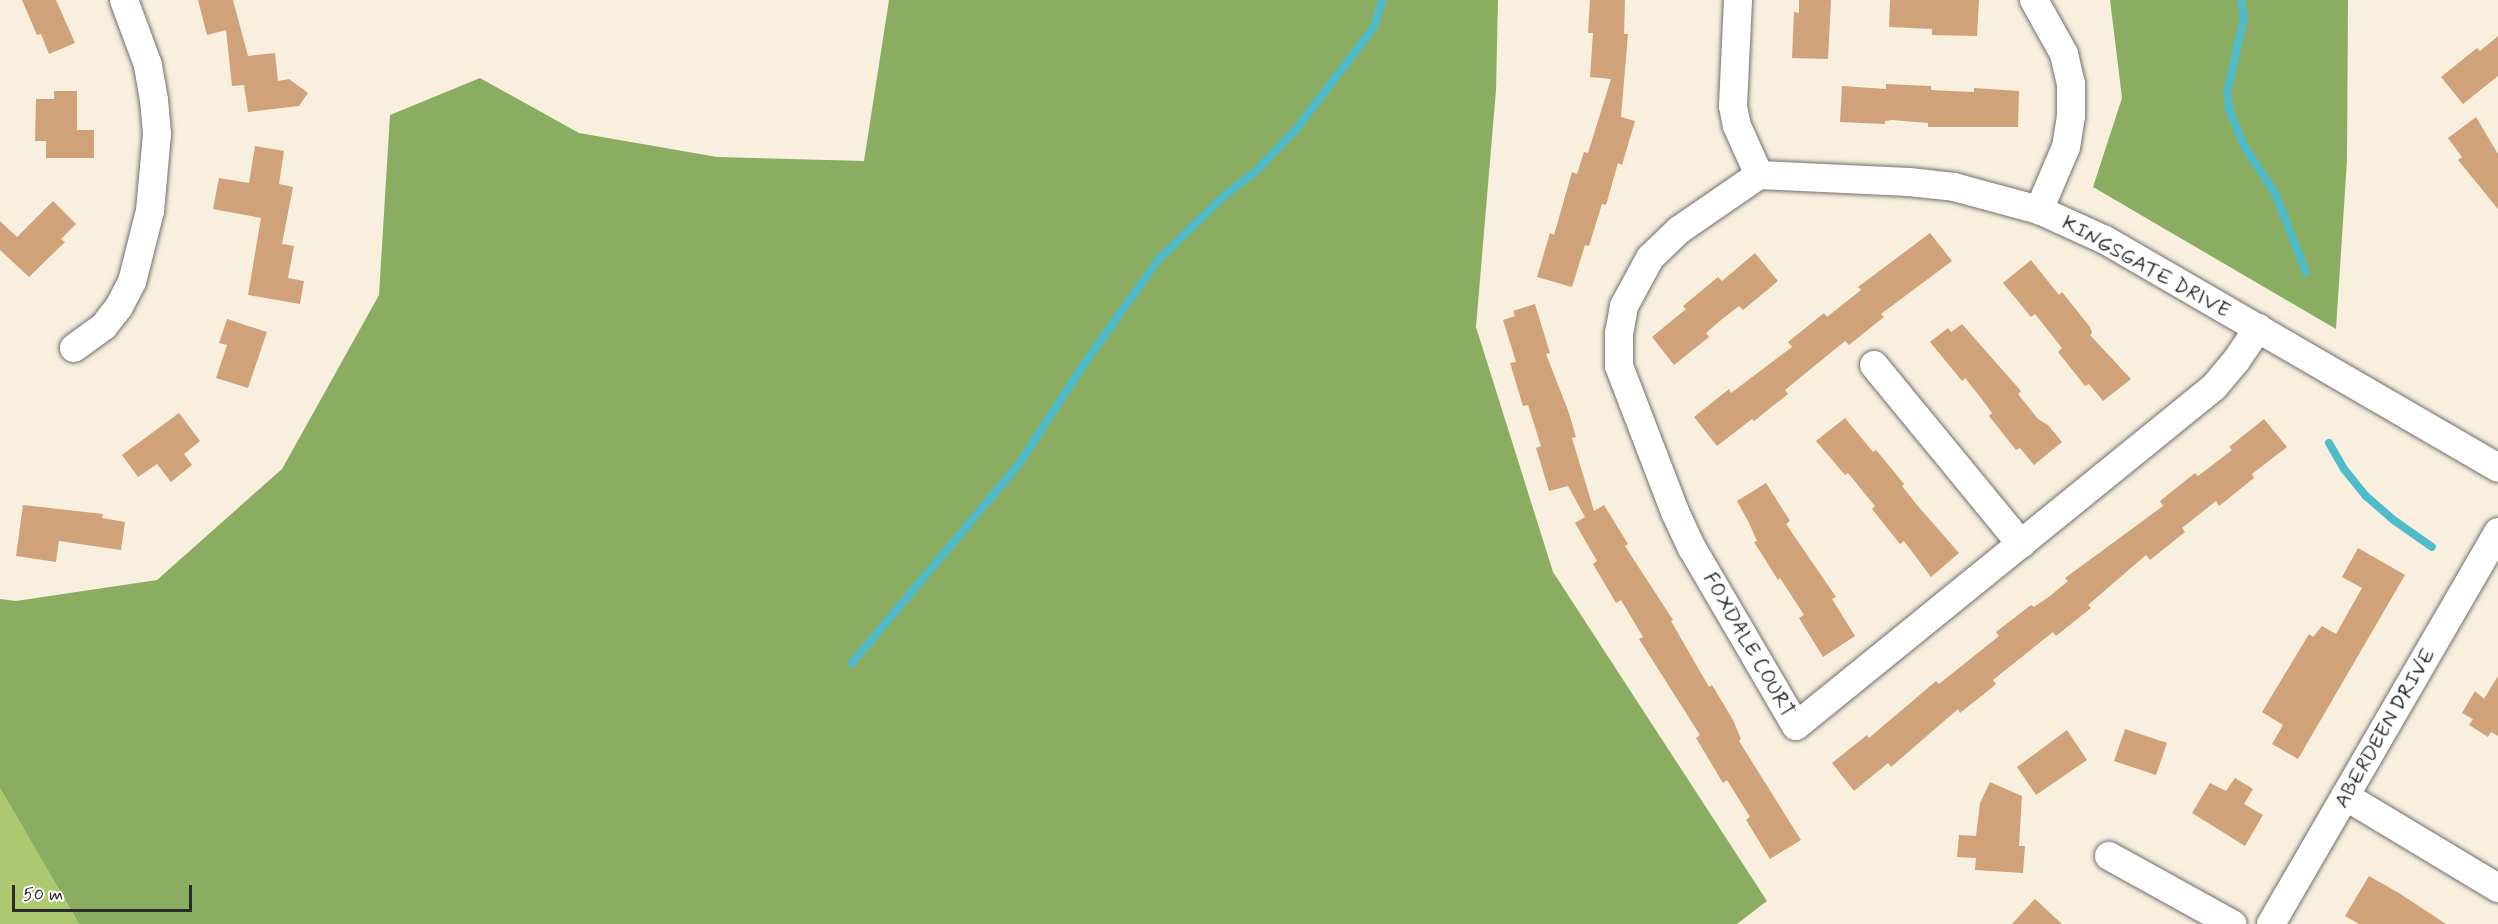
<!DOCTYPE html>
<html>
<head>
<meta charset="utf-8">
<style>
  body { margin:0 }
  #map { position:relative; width:2498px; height:924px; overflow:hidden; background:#f8efdf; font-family:Mynerve,sans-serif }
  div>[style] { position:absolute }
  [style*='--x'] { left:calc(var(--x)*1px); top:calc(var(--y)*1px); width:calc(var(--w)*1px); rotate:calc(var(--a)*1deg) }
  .green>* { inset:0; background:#adc96f }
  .forest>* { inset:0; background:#8aad62 }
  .stream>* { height:8px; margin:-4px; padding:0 4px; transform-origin:4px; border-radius:4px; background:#50bccb }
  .building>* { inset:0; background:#d0a27a }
  .roads { filter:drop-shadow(0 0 2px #73706a) drop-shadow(0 0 2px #73706a) }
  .street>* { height:28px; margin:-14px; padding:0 14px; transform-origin:14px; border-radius:14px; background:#fff }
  span { translate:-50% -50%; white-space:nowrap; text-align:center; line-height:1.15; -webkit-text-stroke:4.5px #fff; paint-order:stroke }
  .street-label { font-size:21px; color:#2b2b2b }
  .scale { position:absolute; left:12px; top:885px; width:180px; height:27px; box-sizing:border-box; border:3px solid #2b2b2b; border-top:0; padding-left:8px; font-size:18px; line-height:21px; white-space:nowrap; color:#2b2b2b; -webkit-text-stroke:4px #fff; paint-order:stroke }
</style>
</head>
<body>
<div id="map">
  <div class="green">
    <div style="clip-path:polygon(0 788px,79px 924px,0 924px)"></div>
  </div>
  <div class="forest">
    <div style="clip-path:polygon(889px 0,1498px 0,1496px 90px,1476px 327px,1553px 572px,1767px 901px,1737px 924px,79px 924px,0 788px,0 599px,16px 601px,157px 580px,282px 469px,379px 295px,390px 115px,480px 78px,579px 133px,717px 157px,864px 161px)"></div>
    <div style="clip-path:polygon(2110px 0,2348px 0,2347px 160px,2336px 329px,2093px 187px,2122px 98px)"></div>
  </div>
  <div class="stream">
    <div style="--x:2241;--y:0;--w:17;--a:80"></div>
    <div style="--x:2244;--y:17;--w:78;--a:102.6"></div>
    <div style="--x:2227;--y:93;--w:16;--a:83"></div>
    <div style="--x:2229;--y:109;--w:38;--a:68"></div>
    <div style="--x:2243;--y:144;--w:59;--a:56.9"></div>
    <div style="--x:2275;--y:193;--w:85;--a:68.6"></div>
    <div style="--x:2329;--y:443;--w:30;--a:60"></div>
    <div style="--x:2344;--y:469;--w:35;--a:51"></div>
    <div style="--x:2366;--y:496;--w:38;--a:41"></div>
    <div style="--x:2395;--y:521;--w:45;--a:35.1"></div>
    <div style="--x:852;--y:663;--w:260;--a:-50"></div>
    <div style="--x:1019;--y:464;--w:119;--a:-57"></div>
    <div style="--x:1084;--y:364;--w:129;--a:-54.5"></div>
    <div style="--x:1159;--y:259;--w:91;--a:-44.1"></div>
    <div style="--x:1224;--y:196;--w:39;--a:-38"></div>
    <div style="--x:1255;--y:172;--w:61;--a:-46.3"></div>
    <div style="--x:1297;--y:128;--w:127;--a:-52.7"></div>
    <div style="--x:1374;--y:27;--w:28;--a:-73"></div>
  </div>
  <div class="building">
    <div style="clip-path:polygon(22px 0,56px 0,75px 43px,49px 54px,41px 34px,37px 35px)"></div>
    <div style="clip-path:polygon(198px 0,233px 0,248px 56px,275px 53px,278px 81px,289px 79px,308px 93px,299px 106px,248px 112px,244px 85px,232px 86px,226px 30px,207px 35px)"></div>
    <div style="clip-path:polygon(1590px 0,1625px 0,1624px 34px,1628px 34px,1621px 117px,1635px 121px,1622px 165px,1618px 163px,1606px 205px,1602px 204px,1589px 246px,1585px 245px,1572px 287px,1537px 277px,1550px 233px,1554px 235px,1572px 172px,1577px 174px,1584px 152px,1588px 153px,1611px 79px,1590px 77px,1593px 33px,1588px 33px)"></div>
    <div style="clip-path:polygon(1799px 0,1831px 0,1828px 59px,1792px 58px,1794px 12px,1799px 13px)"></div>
    <div style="clip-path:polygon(1890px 0,1979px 0,1977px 36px,1932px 35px,1932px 29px,1889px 27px)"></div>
    <div style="clip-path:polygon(2498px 36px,2498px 76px,2463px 104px,2441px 77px,2477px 48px,2480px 51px)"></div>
    <div style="clip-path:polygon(1886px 84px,1931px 86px,1931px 90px,1951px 91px,1974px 92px,1974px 88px,2019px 91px,2018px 127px,1928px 127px,1928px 123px,1892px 120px,1885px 121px,1885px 124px,1840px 122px,1842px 86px,1886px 89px)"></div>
    <div style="clip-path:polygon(54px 91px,77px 91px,77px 130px,94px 130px,94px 158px,46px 158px,46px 141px,35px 141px,36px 99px,54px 99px)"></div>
    <div style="clip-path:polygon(2476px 117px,2498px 154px,2498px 209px,2458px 160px,2462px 157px,2448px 138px)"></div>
    <div style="clip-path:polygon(255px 146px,284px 151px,279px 184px,293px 187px,282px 244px,294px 246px,288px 278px,304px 281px,300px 304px,248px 295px,261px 218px,213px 209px,219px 178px,249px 183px)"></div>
    <div style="clip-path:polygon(53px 201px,76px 224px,61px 239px,65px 242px,29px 277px,0 250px,0 221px,17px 237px)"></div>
    <div style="clip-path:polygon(1930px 233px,1952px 261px,1881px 314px,1884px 317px,1849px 345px,1845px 341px,1785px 390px,1788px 394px,1754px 421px,1752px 419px,1717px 446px,1694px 417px,1729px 389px,1731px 393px,1792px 347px,1788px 342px,1824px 313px,1827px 317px,1861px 290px,1858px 287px)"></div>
    <div style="clip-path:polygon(1755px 253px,1778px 281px,1743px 310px,1739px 306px,1721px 320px,1706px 333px,1709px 337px,1674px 365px,1652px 337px,1686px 309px,1683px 306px,1718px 277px,1722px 281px)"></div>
    <div style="clip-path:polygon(2031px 260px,2059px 295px,2062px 292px,2090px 327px,2092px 333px,2090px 335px,2131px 379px,2103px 401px,2089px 384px,2085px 386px,2058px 352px,2062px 348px,2035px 314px,2031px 317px,2003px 283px)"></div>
    <div style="clip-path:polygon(1535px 304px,1550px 353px,1546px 354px,1569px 413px,1576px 437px,1572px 438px,1594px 511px,1604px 505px,1628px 544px,1625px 546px,1673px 620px,1671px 621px,1709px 687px,1712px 685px,1733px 720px,1741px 739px,1739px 741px,1801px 840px,1770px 859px,1746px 820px,1750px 817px,1727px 780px,1723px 783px,1696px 738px,1700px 735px,1639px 639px,1643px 637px,1621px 600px,1616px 603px,1593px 564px,1597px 561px,1575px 523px,1585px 517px,1568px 486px,1549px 491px,1536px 448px,1541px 446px,1528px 405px,1523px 406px,1510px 363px,1516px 362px,1503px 320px,1515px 316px,1513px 311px)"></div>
    <div style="clip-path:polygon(227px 319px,267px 332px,248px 388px,216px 378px,227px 345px,219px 343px)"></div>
    <div style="clip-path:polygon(1962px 324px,2021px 391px,2018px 394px,2038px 419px,2048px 425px,2062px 442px,2034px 465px,2020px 448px,2016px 450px,1989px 416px,1992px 413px,1981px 398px,1965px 378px,1962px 381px,1930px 342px,1948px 328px,1951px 332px)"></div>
    <div style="clip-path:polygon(179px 413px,200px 441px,184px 454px,192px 465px,171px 482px,157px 464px,138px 477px,122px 455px)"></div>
    <div style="clip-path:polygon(1845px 418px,1873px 452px,1876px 450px,1886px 462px,1904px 484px,1902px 486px,1917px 505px,1959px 553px,1931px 577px,1904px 541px,1900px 544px,1872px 509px,1875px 506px,1861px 489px,1848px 473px,1845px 475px,1816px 441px)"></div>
    <div style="clip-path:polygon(2264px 419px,2287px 447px,2252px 474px,2254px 478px,2219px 506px,2216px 501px,2182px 528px,2185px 532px,2150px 560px,2146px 555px,2088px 605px,2091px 608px,2056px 636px,2053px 632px,1993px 680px,1996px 684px,1979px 698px,1960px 713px,1958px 709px,1891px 767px,1888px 763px,1854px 791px,1832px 763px,1867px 735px,1869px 738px,1936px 681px,1939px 684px,1999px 636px,1996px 632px,2031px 605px,2034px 607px,2050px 596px,2068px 581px,2065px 578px,2163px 506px,2160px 501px,2195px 473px,2198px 476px,2232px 450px,2229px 447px)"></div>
    <div style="clip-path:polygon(1766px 483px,1790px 521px,1786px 524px,1836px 597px,1832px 599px,1855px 636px,1823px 657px,1799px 618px,1804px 615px,1780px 578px,1778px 580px,1754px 542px,1757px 541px,1749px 523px,1737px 501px)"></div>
    <div style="clip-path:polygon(23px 505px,103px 514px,102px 518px,125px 522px,121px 550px,59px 541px,56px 562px,16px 556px)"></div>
    <div style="clip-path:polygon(2358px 548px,2405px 575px,2298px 759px,2272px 744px,2283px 725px,2262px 712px,2309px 634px,2313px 637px,2322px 626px,2336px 634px,2362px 588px,2342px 577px)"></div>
    <div style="clip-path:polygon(2498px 676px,2498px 736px,2491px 732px,2488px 737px,2469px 725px,2473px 719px,2462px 713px,2475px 691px,2484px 699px)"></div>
    <div style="clip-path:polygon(2125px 729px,2167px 743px,2156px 775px,2114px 761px)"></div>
    <div style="clip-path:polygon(2067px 730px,2087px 760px,2036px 795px,2017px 767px)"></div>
    <div style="clip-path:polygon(2235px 778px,2253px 789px,2244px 804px,2263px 815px,2245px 846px,2192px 813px,2210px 783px,2226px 791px)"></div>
    <div style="clip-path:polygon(1990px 782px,2022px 796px,2019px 846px,2025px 846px,2023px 873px,1975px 870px,1976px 858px,1957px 857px,1959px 835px,1976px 836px,1980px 803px)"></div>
    <div style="clip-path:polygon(2369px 876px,2399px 893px,2446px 924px,2359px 924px,2345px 916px)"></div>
    <div style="clip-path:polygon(2035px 899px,2062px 924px,2012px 924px)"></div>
  </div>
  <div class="roads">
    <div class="street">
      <div style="--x:1738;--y:0;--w:106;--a:92.7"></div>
      <div style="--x:1733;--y:106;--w:20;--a:79"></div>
      <div style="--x:1737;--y:126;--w:54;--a:65.8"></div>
      <div style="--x:2034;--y:0;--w:62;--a:60.9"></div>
      <div style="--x:2064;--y:54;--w:31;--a:77"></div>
      <div style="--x:2071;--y:84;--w:32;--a:90"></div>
      <div style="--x:2071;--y:116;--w:31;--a:99"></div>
      <div style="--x:2066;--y:147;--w:69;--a:113.2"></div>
      <div style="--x:1759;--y:175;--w:97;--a:145.5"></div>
      <div style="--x:1679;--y:230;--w:40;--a:136"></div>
      <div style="--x:1650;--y:258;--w:55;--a:118.4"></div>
      <div style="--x:1624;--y:306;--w:27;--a:100"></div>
      <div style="--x:1619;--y:333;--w:33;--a:90"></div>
      <div style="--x:1619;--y:366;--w:156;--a:69"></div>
      <div style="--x:1675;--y:512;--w:40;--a:65"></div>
      <div style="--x:1692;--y:548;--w:206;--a:59.7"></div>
      <div style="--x:1796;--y:726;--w:538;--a:-39.04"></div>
      <div style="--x:2214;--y:387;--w:34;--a:-50"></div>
      <div style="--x:2236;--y:361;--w:40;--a:-56"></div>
      <div style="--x:1759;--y:175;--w:150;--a:2.7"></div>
      <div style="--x:1909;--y:182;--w:45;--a:6.3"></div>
      <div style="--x:1954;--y:187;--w:88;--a:15.1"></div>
      <div style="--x:2039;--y:210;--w:72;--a:24.4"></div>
      <div style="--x:2105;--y:240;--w:454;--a:30.1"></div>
      <div style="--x:74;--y:348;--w:37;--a:-36"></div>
      <div style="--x:104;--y:326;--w:24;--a:-52"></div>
      <div style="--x:119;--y:307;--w:28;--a:-63"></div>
      <div style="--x:132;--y:282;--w:73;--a:-75.8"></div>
      <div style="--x:150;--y:211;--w:77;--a:-84.8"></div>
      <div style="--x:157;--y:134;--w:34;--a:-95"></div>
      <div style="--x:154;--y:100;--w:36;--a:-100"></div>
      <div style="--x:148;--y:65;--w:69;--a:-110.3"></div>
      <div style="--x:1874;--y:365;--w:232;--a:50.6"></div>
      <div style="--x:2345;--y:796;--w:179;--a:31"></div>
      <div style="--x:2109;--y:856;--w:141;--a:28.9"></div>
      <div style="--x:2271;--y:924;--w:453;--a:-59.9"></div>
    </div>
  </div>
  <div class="street-label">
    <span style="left:2146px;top:267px;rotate:29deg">KINGSGATE DRIVE</span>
    <span style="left:1749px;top:645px;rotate:60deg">FOXDALE COURT</span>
    <span style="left:2385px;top:728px;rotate:-60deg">ABERDEEN DRIVE</span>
  </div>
  <div class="scale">50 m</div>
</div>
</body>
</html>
